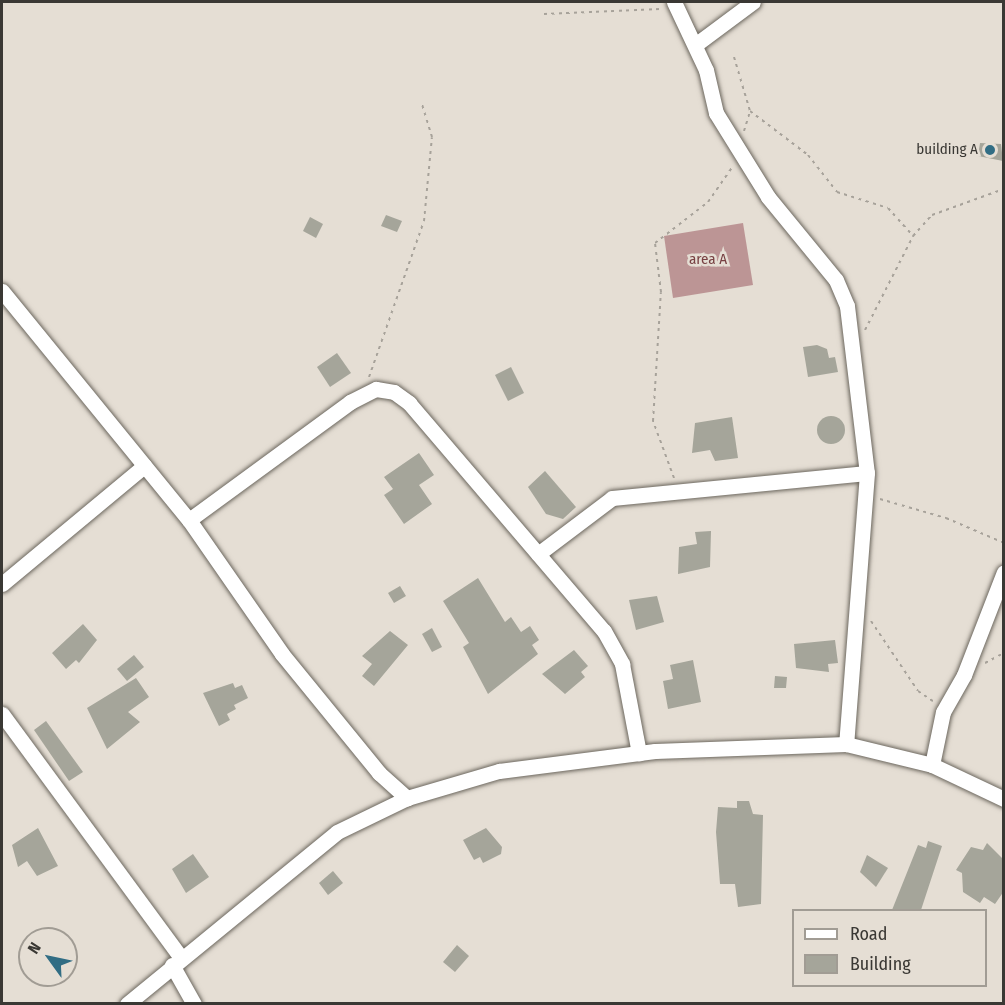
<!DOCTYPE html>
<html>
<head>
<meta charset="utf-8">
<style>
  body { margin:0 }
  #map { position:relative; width:1005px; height:1005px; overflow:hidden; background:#e5ded4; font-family:"Fira Sans Condensed",sans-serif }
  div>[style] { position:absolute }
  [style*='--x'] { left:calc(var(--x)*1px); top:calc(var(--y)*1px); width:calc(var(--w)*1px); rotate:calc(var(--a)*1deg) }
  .forest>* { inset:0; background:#bc9595 }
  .building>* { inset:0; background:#a5a59a }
  .round { border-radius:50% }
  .path>* { height:2px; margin-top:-1px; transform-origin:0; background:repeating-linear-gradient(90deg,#a7a29a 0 3px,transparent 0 7.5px) }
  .roads { filter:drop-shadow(0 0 2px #6c675e) drop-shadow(0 0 2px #6c675e) }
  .street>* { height:15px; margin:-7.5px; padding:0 7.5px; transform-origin:7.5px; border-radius:7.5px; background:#fff }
  .dots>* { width:16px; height:16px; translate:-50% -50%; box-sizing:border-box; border:3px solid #e5ded4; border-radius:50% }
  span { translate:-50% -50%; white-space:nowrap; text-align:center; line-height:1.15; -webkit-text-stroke:5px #e5ded4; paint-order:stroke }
  .poi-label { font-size:15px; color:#3a3834 }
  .right { translate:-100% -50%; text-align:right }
  .park-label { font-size:15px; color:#774042 }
  .frame { position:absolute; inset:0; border:3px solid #3a3834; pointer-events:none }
  .legend { position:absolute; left:792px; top:909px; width:195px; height:78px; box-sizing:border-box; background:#e5ded4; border:2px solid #a19c94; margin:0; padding:8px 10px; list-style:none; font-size:18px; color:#3a3834 }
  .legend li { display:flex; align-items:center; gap:12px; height:30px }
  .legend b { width:30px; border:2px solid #a19c94 }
  .north { position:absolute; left:18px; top:927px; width:60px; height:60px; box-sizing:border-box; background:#e5ded4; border:2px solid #a19c94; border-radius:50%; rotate:303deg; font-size:16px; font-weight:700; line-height:24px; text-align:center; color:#3a3834 }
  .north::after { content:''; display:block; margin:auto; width:21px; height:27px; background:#316d84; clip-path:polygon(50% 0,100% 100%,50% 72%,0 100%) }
</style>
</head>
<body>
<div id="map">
  <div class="forest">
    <div style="clip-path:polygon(743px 223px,753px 285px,673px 298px,664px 236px)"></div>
  </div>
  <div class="building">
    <div style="clip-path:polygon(980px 143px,1001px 144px,1003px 161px,978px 156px)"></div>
    <div style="clip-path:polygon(386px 215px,402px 221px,397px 232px,381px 226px)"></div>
    <div style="clip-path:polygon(310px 217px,323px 224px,316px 238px,303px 231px)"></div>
    <div style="clip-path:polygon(817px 345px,827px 349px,829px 358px,835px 357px,838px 372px,808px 377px,803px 347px)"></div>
    <div style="clip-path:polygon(337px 353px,351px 373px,330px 387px,317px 367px)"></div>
    <div style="clip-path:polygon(511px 367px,524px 393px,508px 401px,495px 375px)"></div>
    <div class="round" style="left:817px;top:416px;width:28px;height:28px"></div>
    <div style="clip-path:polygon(732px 417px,738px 458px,715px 461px,710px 450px,692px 453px,695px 423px)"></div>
    <div style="clip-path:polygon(419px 453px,434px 475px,419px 485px,432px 504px,404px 524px,384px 495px,393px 489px,384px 477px)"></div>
    <div style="clip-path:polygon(545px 471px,576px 507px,563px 519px,546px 514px,528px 487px)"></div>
    <div style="clip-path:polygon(711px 531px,710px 567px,678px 574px,679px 547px,697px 544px,695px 532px)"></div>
    <div style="clip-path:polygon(478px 578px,505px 622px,511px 617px,521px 632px,530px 626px,539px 640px,532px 645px,538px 654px,488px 694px,463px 647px,469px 643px,443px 601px)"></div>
    <div style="clip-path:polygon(400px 586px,406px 596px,394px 603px,388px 593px)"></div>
    <div style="clip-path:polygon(657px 596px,664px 622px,636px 630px,629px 600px)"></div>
    <div style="clip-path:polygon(83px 624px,97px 640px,79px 663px,76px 660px,66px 669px,52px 653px)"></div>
    <div style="clip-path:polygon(432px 628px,442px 647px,432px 652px,422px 634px)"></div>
    <div style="clip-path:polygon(390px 631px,408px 645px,374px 686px,362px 676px,372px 664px,362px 656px)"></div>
    <div style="clip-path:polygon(835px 640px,838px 663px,828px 664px,829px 672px,796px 668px,794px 644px)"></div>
    <div style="clip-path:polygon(574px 650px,588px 666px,581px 672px,585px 677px,565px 694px,542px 674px)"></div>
    <div style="clip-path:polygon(134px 655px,144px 667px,127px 681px,117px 669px)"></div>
    <div style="clip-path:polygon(693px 660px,701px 702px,668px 709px,663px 681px,673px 679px,670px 665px)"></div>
    <div style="clip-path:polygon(775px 676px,787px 677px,786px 688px,774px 688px)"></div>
    <div style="clip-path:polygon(136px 678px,149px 697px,128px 712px,140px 722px,107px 749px,87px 708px)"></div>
    <div style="clip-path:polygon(233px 683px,235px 688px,242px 685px,248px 698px,234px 705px,236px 709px,227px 714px,230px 720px,219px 726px,203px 693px)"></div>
    <div style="clip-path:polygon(46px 721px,83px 772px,69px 781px,34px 730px)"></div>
    <div style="clip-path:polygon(737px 801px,749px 801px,753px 814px,763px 815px,761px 904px,738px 907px,735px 884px,720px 884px,716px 832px,718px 807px,737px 808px)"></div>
    <div style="clip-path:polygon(38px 828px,58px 866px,37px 876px,27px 861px,18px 867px,12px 845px)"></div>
    <div style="clip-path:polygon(486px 828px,502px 847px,501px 854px,483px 863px,480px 857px,474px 860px,463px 840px)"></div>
    <div style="clip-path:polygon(928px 841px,942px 846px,921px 910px,892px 910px,918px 845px,926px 848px)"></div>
    <div style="clip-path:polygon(987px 843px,1004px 860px,1004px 891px,995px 904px,984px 897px,980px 903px,963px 892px,962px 873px,956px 870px,971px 847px,983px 850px)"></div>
    <div style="clip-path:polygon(193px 854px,209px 877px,186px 893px,172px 869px)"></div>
    <div style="clip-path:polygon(867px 855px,888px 868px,876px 887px,860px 872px)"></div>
    <div style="clip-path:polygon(333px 871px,343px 883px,328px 895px,319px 883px)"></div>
    <div style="clip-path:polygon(457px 945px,469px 956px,455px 972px,443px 962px)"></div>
  </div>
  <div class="path">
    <div style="--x:544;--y:14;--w:116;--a:-2.5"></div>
    <div style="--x:734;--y:57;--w:56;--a:73.5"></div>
    <div style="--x:750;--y:111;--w:73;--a:37.2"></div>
    <div style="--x:808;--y:155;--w:47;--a:51.9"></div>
    <div style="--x:837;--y:192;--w:53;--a:17.4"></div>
    <div style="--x:888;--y:208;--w:38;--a:48"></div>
    <div style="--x:744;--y:131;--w:21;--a:-73"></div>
    <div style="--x:865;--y:330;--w:106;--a:-62.9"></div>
    <div style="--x:913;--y:236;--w:28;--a:-48"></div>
    <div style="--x:932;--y:215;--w:77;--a:-19.9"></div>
    <div style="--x:369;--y:377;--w:165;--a:-70.6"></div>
    <div style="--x:424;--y:221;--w:84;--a:-84.6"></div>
    <div style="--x:432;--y:137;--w:34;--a:-107"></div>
    <div style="--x:674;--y:478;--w:61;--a:-110.2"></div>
    <div style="--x:653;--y:421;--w:129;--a:-86.5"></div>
    <div style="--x:661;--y:292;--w:49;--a:-97"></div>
    <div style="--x:655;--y:243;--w:67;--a:-37.7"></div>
    <div style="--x:708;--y:202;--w:44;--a:-55.2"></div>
    <div style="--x:880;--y:499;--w:69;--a:16.1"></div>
    <div style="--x:946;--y:518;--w:63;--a:23.3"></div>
    <div style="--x:871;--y:621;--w:84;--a:56.1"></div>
    <div style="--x:918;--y:691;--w:18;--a:34"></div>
    <div style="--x:985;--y:663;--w:21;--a:-28"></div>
  </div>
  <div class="roads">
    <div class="street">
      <div style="--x:674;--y:2;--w:75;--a:64.8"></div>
      <div style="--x:706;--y:70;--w:44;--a:76.9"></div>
      <div style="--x:716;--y:113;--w:99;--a:58.2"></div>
      <div style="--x:768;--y:197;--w:107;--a:50.7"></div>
      <div style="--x:836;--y:280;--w:28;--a:67"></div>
      <div style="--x:847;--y:306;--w:168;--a:83.2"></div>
      <div style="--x:867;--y:473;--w:272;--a:94.4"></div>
      <div style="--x:695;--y:45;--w:72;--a:-36.6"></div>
      <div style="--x:2;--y:291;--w:296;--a:50.8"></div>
      <div style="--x:189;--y:520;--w:163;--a:55.2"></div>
      <div style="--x:282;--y:654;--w:154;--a:50.8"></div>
      <div style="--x:379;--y:773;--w:38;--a:42"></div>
      <div style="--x:189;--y:520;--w:200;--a:-36.2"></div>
      <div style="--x:350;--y:402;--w:29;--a:-27"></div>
      <div style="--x:376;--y:389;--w:18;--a:9"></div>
      <div style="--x:394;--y:392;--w:19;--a:36"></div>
      <div style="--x:409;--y:403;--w:300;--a:49.5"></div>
      <div style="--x:604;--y:631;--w:38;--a:61"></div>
      <div style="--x:622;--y:664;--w:91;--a:79.2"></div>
      <div style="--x:538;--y:554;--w:93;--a:-37.1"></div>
      <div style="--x:612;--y:498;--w:256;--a:-5.6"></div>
      <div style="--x:2;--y:584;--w:185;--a:-39.7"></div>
      <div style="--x:2;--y:714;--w:303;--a:53.7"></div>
      <div style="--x:932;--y:765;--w:54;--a:-78.3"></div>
      <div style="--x:943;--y:712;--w:43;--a:-60.4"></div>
      <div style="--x:964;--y:675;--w:110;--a:-68.8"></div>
      <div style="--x:172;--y:965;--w:45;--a:60.6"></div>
      <div style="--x:127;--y:1004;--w:271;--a:-39.3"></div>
      <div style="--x:337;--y:832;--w:78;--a:-25.9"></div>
      <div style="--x:407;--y:798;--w:96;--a:-16.4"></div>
      <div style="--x:499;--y:771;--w:157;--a:-7.3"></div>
      <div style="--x:655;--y:751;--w:191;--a:-2.1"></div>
      <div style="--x:846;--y:744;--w:89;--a:13.7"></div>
      <div style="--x:932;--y:765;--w:80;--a:25.3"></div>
    </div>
  </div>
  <div class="dots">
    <div style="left:990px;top:150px;background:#316d84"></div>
  </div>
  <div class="poi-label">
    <span class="right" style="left:978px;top:150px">building A</span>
  </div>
  <div class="park-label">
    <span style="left:708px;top:260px">area A</span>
  </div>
  <div class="frame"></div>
  <ul class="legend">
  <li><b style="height:8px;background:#fff"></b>Road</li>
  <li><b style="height:16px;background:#a5a59a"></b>Building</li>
  </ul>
  <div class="north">N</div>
</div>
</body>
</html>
